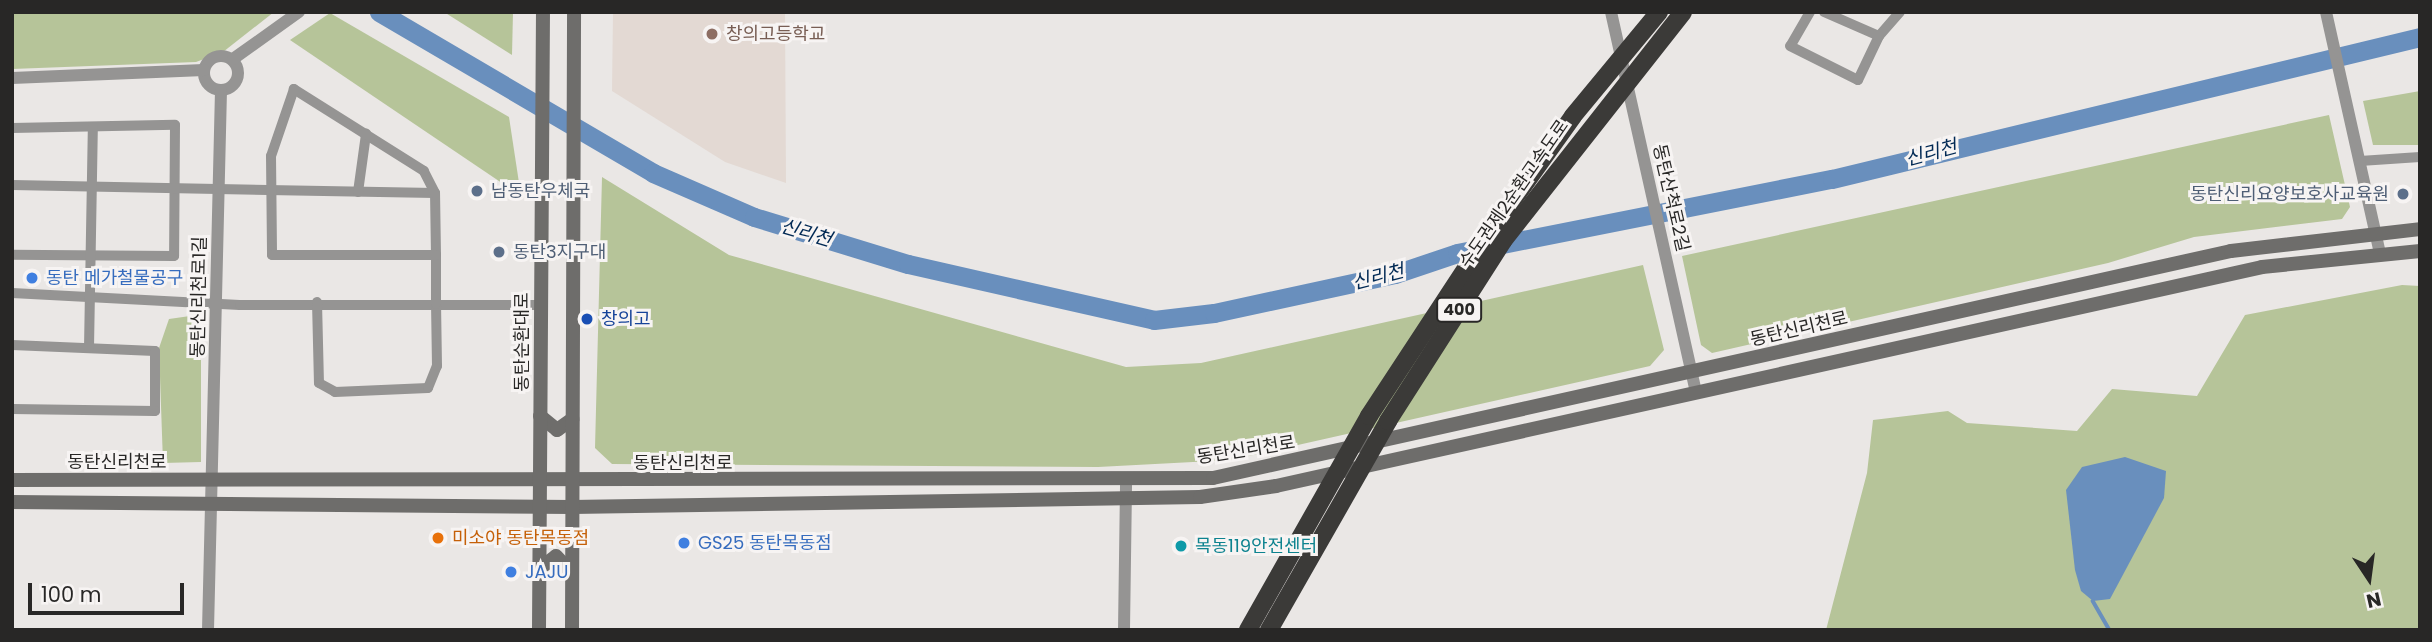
<!DOCTYPE html>
<html>
<head>
<meta charset="utf-8">
<style>
  body { margin:0 }
  #map { position:relative; width:2432px; height:642px; overflow:hidden; background:#eae7e5; font-family:Poppins,"Noto Sans KR",sans-serif }
  div>[style] { position:absolute }
  [style*='--x'] { left:calc(var(--x)*1px); top:calc(var(--y)*1px); width:calc(var(--w)*1px); rotate:calc(var(--a)*1deg) }
  .built>* { inset:0; background:#e3d9d3 }
  .green>* { inset:0; background:#b6c499 }
  .water>* { inset:0; background:#698fbd }
  .stream>* { height:3.5px; margin:-1.75px; padding:0 1.75px; transform-origin:1.75px; border-radius:1.75px; background:#698fbd }
  .river>* { height:19px; margin:-9.5px; padding:0 9.5px; transform-origin:9.5px; border-radius:9.5px; background:#698fbd }
  .minor>* { height:10px; margin:-5px; padding:0 5px; transform-origin:5px; border-radius:5px; background:#959493 }
  .tertiary>* { height:12px; margin:-6px; padding:0 6px; transform-origin:6px; border-radius:6px; background:#959493 }
  .tertiary>.ring { margin:-6px; padding:0; box-sizing:content-box; background:none; border:12px solid #959493; border-radius:50% }
  .secondary>* { height:14px; margin:-7px; padding:0 7px; transform-origin:7px; border-radius:7px; background:#6e6d6b }
  .motorway-bridge>* { height:18px; margin:-9px; padding:0 9px; transform-origin:9px; border-radius:9px; background:#3b3a38 }
  .dots>* { width:19px; height:19px; translate:-50% -50%; box-sizing:border-box; border:4px solid #f7f4f3; border-radius:50% }
  span { translate:-50% -50%; white-space:nowrap; text-align:center; line-height:1.15; -webkit-text-stroke:6px #f7f4f3; paint-order:stroke }
  .shield-label span { padding:2px 5px; background:#f7f4f3; border:2px solid; border-radius:5px; -webkit-text-stroke-width:0 }
  .shield-label { font-size:16px; color:#282726; font-weight:700 }
  .education-label { font-size:18px; color:#785e54 }
  .left { translate:0 -50%; text-align:left }
  .service-label { font-size:18px; color:#4e5e75 }
  .right { translate:-100% -50%; text-align:right }
  .street-label { font-size:18px; color:#282726 }
  .shop-label { font-size:18px; color:#366cbe }
  .transit-label { font-size:18px; color:#164399 }
  .food-label { font-size:18px; color:#c56008 }
  .culture-label { font-size:18px; color:#0d838f }
  .water-label { font-size:19px; color:#012954; font-style:italic }
  .frame { position:absolute; inset:0; border:14px solid #282726; pointer-events:none }
  .north { position:absolute; left:2334px; top:544px; width:70px; height:70px; -webkit-text-stroke:5px #f7f4f3; paint-order:stroke; rotate:167deg; font-size:19px; font-weight:700; line-height:28px; text-align:center; color:#282726 }
  .north::after { content:''; display:block; margin:auto; width:24px; height:32px; background:#282726; clip-path:polygon(50% 0,100% 100%,50% 72%,0 100%) }
  .scale { position:absolute; left:28px; top:583px; width:156px; height:32px; box-sizing:border-box; border:4px solid #282726; border-top:0; padding-left:9px; font-size:21px; line-height:24px; white-space:nowrap; color:#282726; -webkit-text-stroke:5px #f7f4f3; paint-order:stroke }
</style>
</head>
<body>
<div id="map">
  <div class="built">
    <div style="clip-path:polygon(613px 12px,785px 12px,786px 183px,725px 162px,612px 91px)"></div>
  </div>
  <div class="green">
    <div style="clip-path:polygon(12px 12px,274px 12px,223px 52px,196px 62px,12px 69px)"></div>
    <div style="clip-path:polygon(444px 12px,513px 12px,512px 55px)"></div>
    <div style="clip-path:polygon(330px 13px,509px 117px,521px 196px,290px 40px)"></div>
    <div style="clip-path:polygon(2420px 91px,2420px 145px,2373px 145px,2363px 101px)"></div>
    <div style="clip-path:polygon(2329px 115px,2350px 207px,2342px 219px,2194px 237px,2108px 263px,1712px 353px,1701px 345px,1682px 256px)"></div>
    <div style="clip-path:polygon(602px 177px,729px 255px,1126px 367px,1201px 363px,1643px 265px,1664px 350px,1650px 366px,1231px 460px,1098px 467px,612px 464px,595px 448px)"></div>
    <div style="clip-path:polygon(2402px 285px,2420px 286px,2420px 630px,1826px 630px,1867px 473px,1873px 420px,1948px 411px,1967px 423px,2077px 431px,2112px 389px,2197px 396px,2245px 315px)"></div>
    <div style="clip-path:polygon(190px 316px,201px 327px,201px 462px,163px 463px,159px 348px,169px 319px)"></div>
  </div>
  <div class="water">
    <div style="clip-path:polygon(2125px 457px,2166px 471px,2164px 498px,2110px 599px,2093px 601px,2081px 591px,2075px 570px,2066px 490px,2082px 467px)"></div>
  </div>
  <div class="stream">
    <div style="--x:2093;--y:601;--w:34;--a:60"></div>
  </div>
  <div class="river">
    <div style="--x:379;--y:12;--w:318;--a:30.4"></div>
    <div style="--x:653;--y:173;--w:110;--a:23.5"></div>
    <div style="--x:754;--y:217;--w:161;--a:17"></div>
    <div style="--x:908;--y:264;--w:252;--a:12.8"></div>
    <div style="--x:1154;--y:320;--w:60;--a:-6.7"></div>
    <div style="--x:1214;--y:313;--w:185;--a:-12.2"></div>
    <div style="--x:1395;--y:274;--w:65;--a:-18.7"></div>
    <div style="--x:1457;--y:253;--w:382;--a:-11.2"></div>
    <div style="--x:1832;--y:179;--w:605;--a:-13.58"></div>
  </div>
  <div class="minor">
    <div style="--x:1810;--y:12;--w:39;--a:120"></div>
    <div style="--x:1790;--y:46;--w:76;--a:26.6"></div>
    <div style="--x:1858;--y:80;--w:49;--a:-64.5"></div>
    <div style="--x:1879;--y:36;--w:32;--a:-49"></div>
    <div style="--x:1824;--y:12;--w:60;--a:23.6"></div>
    <div style="--x:12;--y:128;--w:163;--a:-1.1"></div>
    <div style="--x:175;--y:125;--w:131;--a:90.4"></div>
    <div style="--x:174;--y:256;--w:162;--a:-179.6"></div>
    <div style="--x:2360;--y:161;--w:60;--a:-3.8"></div>
    <div style="--x:12;--y:185;--w:423;--a:1.1"></div>
    <div style="--x:358;--y:192;--w:59;--a:-82.1"></div>
    <div style="--x:12;--y:293;--w:228;--a:3"></div>
    <div style="--x:240;--y:305;--w:301;--a:0"></div>
    <div style="--x:317;--y:302;--w:81;--a:88.6"></div>
    <div style="--x:319;--y:383;--w:18;--a:29"></div>
    <div style="--x:335;--y:392;--w:93;--a:-2.5"></div>
    <div style="--x:428;--y:388;--w:24;--a:-68"></div>
    <div style="--x:437;--y:366;--w:62;--a:-90.9"></div>
    <div style="--x:436;--y:304;--w:49;--a:-90"></div>
    <div style="--x:436;--y:255;--w:62;--a:-90.9"></div>
    <div style="--x:435;--y:193;--w:25;--a:-117"></div>
    <div style="--x:424;--y:171;--w:154;--a:-147.8"></div>
    <div style="--x:294;--y:89;--w:71;--a:108.9"></div>
    <div style="--x:271;--y:156;--w:99;--a:89.4"></div>
    <div style="--x:272;--y:255;--w:164;--a:0"></div>
    <div style="--x:12;--y:345;--w:143;--a:2.4"></div>
    <div style="--x:155;--y:351;--w:60;--a:90"></div>
    <div style="--x:155;--y:411;--w:143;--a:-179.2"></div>
    <div style="--x:89;--y:348;--w:221;--a:-89"></div>
  </div>
  <div class="tertiary">
    <div style="--x:1611;--y:12;--w:390;--a:77.4"></div>
    <div style="--x:2326;--y:12;--w:247;--a:77.4"></div>
    <div class="ring" style="left:204px;top:56px;width:22px;height:22px"></div>
    <div style="--x:233;--y:59;--w:81;--a:-35.5"></div>
    <div style="--x:12;--y:78;--w:192;--a:-2.4"></div>
    <div style="--x:208;--y:630;--w:540;--a:-88.62"></div>
    <div style="--x:1124;--y:630;--w:150;--a:-89.2"></div>
  </div>
  <div class="secondary">
    <div style="--x:540;--y:416;--w:22;--a:39"></div>
    <div style="--x:557;--y:430;--w:19;--a:-35"></div>
    <div style="--x:12;--y:480;--w:1201;--a:-0.1"></div>
    <div style="--x:1213;--y:478;--w:1043;--a:-12.57"></div>
    <div style="--x:2231;--y:251;--w:190;--a:-6.6"></div>
    <div style="--x:12;--y:502;--w:560;--a:0.51"></div>
    <div style="--x:572;--y:507;--w:628;--a:-0.91"></div>
    <div style="--x:1200;--y:497;--w:77;--a:-8.2"></div>
    <div style="--x:1276;--y:486;--w:1010;--a:-12.52"></div>
    <div style="--x:2262;--y:267;--w:159;--a:-5.8"></div>
    <div style="--x:539;--y:569;--w:21;--a:-37"></div>
    <div style="--x:556;--y:556;--w:22;--a:47"></div>
    <div style="--x:539;--y:630;--w:618;--a:-89.63"></div>
    <div style="--x:572;--y:630;--w:618;--a:-89.81"></div>
  </div>
  <div class="motorway-bridge">
    <div style="--x:1248;--y:630;--w:246;--a:-60.5"></div>
    <div style="--x:1369;--y:416;--w:209;--a:-56.7"></div>
    <div style="--x:1484;--y:241;--w:153;--a:-54.5"></div>
    <div style="--x:1573;--y:116;--w:135;--a:-50.4"></div>
    <div style="--x:1269;--y:630;--w:241;--a:-60.3"></div>
    <div style="--x:1388;--y:421;--w:214;--a:-57.4"></div>
    <div style="--x:1503;--y:241;--w:291;--a:-51.8"></div>
  </div>
  <div class="dots">
    <div style="left:712px;top:34px;background:#8d6e63"></div>
    <div style="left:477px;top:191px;background:#5c6f8a"></div>
    <div style="left:2403px;top:194px;background:#5c6f8a"></div>
    <div style="left:499px;top:252px;background:#5c6f8a"></div>
    <div style="left:32px;top:278px;background:#3f7fe0"></div>
    <div style="left:587px;top:319px;background:#1a4fb4"></div>
    <div style="left:438px;top:538px;background:#e8710a"></div>
    <div style="left:684px;top:543px;background:#3f7fe0"></div>
    <div style="left:1181px;top:546px;background:#0f9aa8"></div>
    <div style="left:511px;top:572px;background:#3f7fe0"></div>
  </div>
  <div class="shield-label">
    <span style="left:1459px;top:310px">400</span>
  </div>
  <div class="education-label">
    <span class="left" style="left:726px;top:34px">창의고등학교</span>
  </div>
  <div class="service-label">
    <span class="left" style="left:491px;top:191px">남동탄우체국</span>
    <span class="right" style="left:2389px;top:194px">동탄신리요양보호사교육원</span>
    <span class="left" style="left:513px;top:252px">동탄3지구대</span>
  </div>
  <div class="street-label">
    <span style="left:1514px;top:194px;rotate:-55deg">수도권제2순환고속도로</span>
    <span style="left:1671px;top:198px;rotate:77deg">동탄산척로2길</span>
    <span style="left:199px;top:297px;rotate:-89deg">동탄신리천로1길</span>
    <span style="left:1799px;top:329px;rotate:-13deg">동탄신리천로</span>
    <span style="left:522px;top:342px;rotate:-90deg">동탄순환대로</span>
    <span style="left:1246px;top:450px;rotate:-9deg">동탄신리천로</span>
    <span style="left:117px;top:462px">동탄신리천로</span>
    <span style="left:683px;top:463px">동탄신리천로</span>
  </div>
  <div class="shop-label">
    <span class="left" style="left:46px;top:278px">동탄 메가철물공구</span>
    <span class="left" style="left:698px;top:543px">GS25 동탄목동점</span>
    <span class="left" style="left:525px;top:572px">JAJU</span>
  </div>
  <div class="transit-label">
    <span class="left" style="left:601px;top:319px">창의고</span>
  </div>
  <div class="food-label">
    <span class="left" style="left:452px;top:538px">미소야 동탄목동점</span>
  </div>
  <div class="culture-label">
    <span class="left" style="left:1195px;top:546px">목동119안전센터</span>
  </div>
  <div class="water-label">
    <span style="left:1931px;top:153px;rotate:-15deg">신리천</span>
    <span style="left:806px;top:233px;rotate:17deg">신리천</span>
    <span style="left:1378px;top:277px;rotate:-14deg">신리천</span>
  </div>
  <div class="frame"></div>
  <div class="north">N</div>
  <div class="scale">100 m</div>
</div>
</body>
</html>
